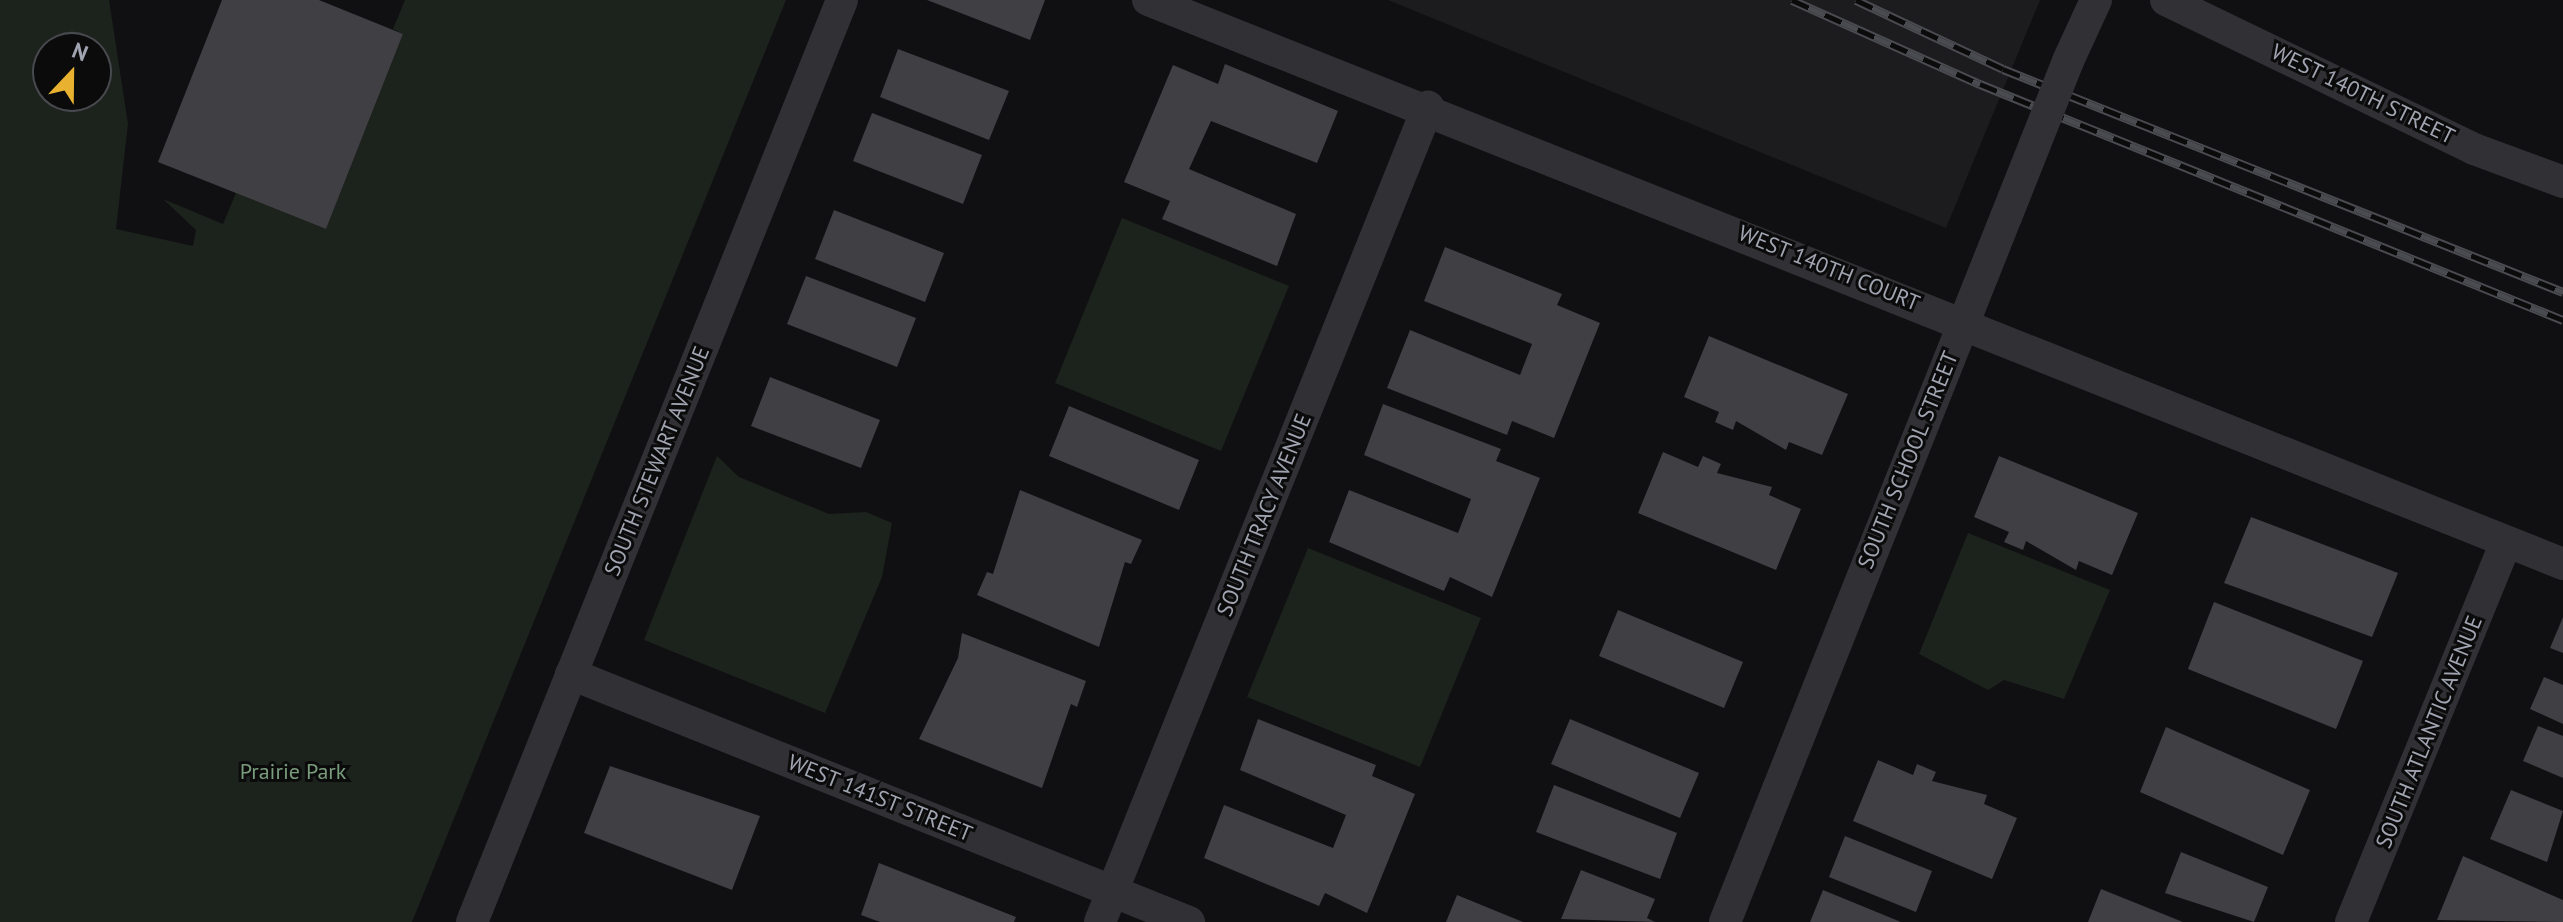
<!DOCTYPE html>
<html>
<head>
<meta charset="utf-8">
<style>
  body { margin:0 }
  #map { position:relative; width:2563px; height:922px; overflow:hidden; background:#100f11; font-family:"PT Sans",sans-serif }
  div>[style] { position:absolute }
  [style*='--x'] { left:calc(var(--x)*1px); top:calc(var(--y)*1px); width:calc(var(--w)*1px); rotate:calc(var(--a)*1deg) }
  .built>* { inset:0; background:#1c1c1e }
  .green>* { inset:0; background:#1c231d }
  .building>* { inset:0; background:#3f3f44 }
  .street>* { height:32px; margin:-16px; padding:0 16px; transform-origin:16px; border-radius:16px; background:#313135 }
  .rail>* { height:9px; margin-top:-4.5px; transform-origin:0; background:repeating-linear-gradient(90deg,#0b0b0c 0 18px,#4a4b50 0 36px); box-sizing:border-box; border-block:2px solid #4a4b50 }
  .street-bridge>* { height:32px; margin:-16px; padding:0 16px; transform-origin:16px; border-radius:16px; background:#313135 }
  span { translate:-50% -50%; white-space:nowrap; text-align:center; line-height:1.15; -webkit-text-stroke:6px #0b0b0c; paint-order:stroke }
  .street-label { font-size:22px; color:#a1a5b1 }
  .park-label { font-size:22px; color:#799c7c }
  .north { position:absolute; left:32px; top:32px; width:80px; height:80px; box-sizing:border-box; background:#0b0b0c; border:2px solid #47494e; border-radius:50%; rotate:22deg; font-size:22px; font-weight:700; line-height:32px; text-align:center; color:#a1a5b1 }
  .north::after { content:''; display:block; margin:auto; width:28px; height:36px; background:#e8b230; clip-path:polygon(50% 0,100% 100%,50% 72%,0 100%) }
</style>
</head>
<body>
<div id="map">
  <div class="built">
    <div style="clip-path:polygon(1388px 0,2040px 0,1946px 228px)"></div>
  </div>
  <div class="green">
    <div style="clip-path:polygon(evenodd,0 0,109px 0,128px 124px,116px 229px,193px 246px,196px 230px,163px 199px,223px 224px,236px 193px,326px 229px,403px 34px,393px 29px,405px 0,786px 0,412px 922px,0 922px,0 0,48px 48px,96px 48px,96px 96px,48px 96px,48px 48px)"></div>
    <div style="clip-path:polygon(1122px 218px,1289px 286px,1221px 451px,1055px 383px)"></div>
    <div style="clip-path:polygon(717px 456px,739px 477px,829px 514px,866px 512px,892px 523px,882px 577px,825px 713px,644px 640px)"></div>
    <div style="clip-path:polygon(1968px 533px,2110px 590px,2064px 699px,2004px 680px,1988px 690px,1919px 654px)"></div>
    <div style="clip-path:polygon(1308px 548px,1481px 618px,1420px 767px,1247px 697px)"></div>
  </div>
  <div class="building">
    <div style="clip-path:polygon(222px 0,319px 0,403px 34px,326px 229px,158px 162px)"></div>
    <div style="clip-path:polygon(927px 0,1045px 0,1030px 40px)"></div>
    <div style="clip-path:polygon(898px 49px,1009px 91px,989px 140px,880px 97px)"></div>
    <div style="clip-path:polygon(1225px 64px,1338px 111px,1317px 163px,1211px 121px,1189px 169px,1296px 214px,1277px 266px,1162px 219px,1170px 201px,1124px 182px,1173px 65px,1218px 84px)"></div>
    <div style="clip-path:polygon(872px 113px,982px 155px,963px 204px,853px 161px)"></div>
    <div style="clip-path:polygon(834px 210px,944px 253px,925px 302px,815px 259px)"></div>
    <div style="clip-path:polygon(1445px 247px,1562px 294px,1557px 305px,1600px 323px,1554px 438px,1512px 421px,1507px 435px,1387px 388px,1410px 330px,1520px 375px,1532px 344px,1424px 301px)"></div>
    <div style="clip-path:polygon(806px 276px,916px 318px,897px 367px,787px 324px)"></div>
    <div style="clip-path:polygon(1709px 336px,1848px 394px,1822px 455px,1789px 442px,1786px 450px,1736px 421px,1733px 430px,1715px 422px,1719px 412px,1684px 397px)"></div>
    <div style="clip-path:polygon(770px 377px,880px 420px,861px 468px,751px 426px)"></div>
    <div style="clip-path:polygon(1383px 404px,1501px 449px,1496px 461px,1540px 478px,1492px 597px,1450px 577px,1444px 591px,1329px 542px,1349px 490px,1458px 533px,1471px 499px,1364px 455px)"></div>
    <div style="clip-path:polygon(1069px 406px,1199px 460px,1179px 510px,1049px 456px)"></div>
    <div style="clip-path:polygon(1663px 452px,1698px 467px,1703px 456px,1721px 464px,1717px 473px,1772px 487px,1769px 495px,1801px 509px,1776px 570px,1638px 513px)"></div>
    <div style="clip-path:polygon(1999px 456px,2138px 513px,2112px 575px,2079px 561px,2076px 570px,2026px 541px,2023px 550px,2004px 542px,2009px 532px,1974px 517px)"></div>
    <div style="clip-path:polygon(1020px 490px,1142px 540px,1131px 564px,1125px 562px,1099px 647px,977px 595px,987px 572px,993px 574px)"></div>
    <div style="clip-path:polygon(2251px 517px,2398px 573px,2372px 637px,2224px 583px)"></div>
    <div style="clip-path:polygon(2214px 602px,2363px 661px,2336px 729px,2188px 669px)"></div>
    <div style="clip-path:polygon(1618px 610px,1743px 662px,1724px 708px,1599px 656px)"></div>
    <div style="clip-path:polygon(2563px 617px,2563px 653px,2550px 648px)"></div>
    <div style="clip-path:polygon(962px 633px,1086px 681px,1077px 707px,1071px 704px,1042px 788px,919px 739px,958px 658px)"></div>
    <div style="clip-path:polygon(2544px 677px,2563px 685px,2563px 724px,2530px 709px)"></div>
    <div style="clip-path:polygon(1258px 719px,1376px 765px,1372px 776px,1415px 794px,1367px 913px,1325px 893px,1319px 906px,1204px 858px,1224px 805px,1333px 848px,1346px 815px,1240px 770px)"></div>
    <div style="clip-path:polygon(1570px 719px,1699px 773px,1680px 818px,1551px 764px)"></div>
    <div style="clip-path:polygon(2538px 726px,2563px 736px,2563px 778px,2523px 761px)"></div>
    <div style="clip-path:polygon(2166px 727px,2310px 790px,2283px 855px,2140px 792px)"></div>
    <div style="clip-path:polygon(1878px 760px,1913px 775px,1917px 764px,1936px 772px,1932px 781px,1987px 795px,1984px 804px,2017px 818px,1992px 879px,1853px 821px)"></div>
    <div style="clip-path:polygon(610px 766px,760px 816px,732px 890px,584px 833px)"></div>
    <div style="clip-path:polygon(1554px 785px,1677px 833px,1660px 879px,1536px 832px)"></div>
    <div style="clip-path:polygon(2511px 790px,2563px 811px,2547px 862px,2490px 839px)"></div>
    <div style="clip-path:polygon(1845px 836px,1932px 871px,1916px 912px,1829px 877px)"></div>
    <div style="clip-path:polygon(2181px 852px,2268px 887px,2254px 922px,2165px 893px)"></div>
    <div style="clip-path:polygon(2463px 856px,2563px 900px,2563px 922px,2437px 920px)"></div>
    <div style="clip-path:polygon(879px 863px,1016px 917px,1014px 922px,880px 922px,861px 915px)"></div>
    <div style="clip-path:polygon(1581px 870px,1655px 899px,1647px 918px,1655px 922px,1561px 919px)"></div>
    <div style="clip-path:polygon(2101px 889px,2183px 922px,2088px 922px)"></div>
    <div style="clip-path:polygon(1823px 890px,1901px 922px,1810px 922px)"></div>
    <div style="clip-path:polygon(1457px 895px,1523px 922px,1446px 922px)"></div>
  </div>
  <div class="street">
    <div style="--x:1148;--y:0;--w:1523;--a:21.73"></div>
    <div style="--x:2166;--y:0;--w:342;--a:25.8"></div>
    <div style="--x:2474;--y:149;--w:95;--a:20.3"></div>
    <div style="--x:2068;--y:61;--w:67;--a:-65.3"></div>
    <div style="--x:571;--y:674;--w:666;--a:21.87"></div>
    <div style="--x:472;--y:922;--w:993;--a:-68.13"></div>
    <div style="--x:1100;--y:922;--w:879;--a:-68.08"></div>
    <div style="--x:1725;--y:922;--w:759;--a:-68.27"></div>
    <div style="--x:2351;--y:922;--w:410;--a:-67.8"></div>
  </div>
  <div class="rail">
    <div style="--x:1792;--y:0;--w:206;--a:24.1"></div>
    <div style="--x:1980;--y:84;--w:629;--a:22.04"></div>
    <div style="--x:1856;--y:0;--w:162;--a:25.1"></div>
    <div style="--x:2003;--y:69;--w:603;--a:21.71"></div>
  </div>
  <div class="street-bridge">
    <div style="--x:2006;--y:217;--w:168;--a:-68.3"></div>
  </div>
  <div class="street-label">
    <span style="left:2363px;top:94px;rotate:26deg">WEST 140TH STREET</span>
    <span style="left:1829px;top:268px;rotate:22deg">WEST 140TH COURT</span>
    <span style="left:1908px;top:460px;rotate:-68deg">SOUTH SCHOOL STREET</span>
    <span style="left:657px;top:461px;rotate:-68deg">SOUTH STEWART AVENUE</span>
    <span style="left:1264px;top:515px;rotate:-68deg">SOUTH TRACY AVENUE</span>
    <span style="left:2429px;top:732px;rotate:-68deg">SOUTH ATLANTIC AVENUE</span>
    <span style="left:880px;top:798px;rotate:22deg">WEST 141ST STREET</span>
  </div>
  <div class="park-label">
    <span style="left:293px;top:772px">Prairie Park</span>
  </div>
  <div class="north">N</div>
</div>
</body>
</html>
